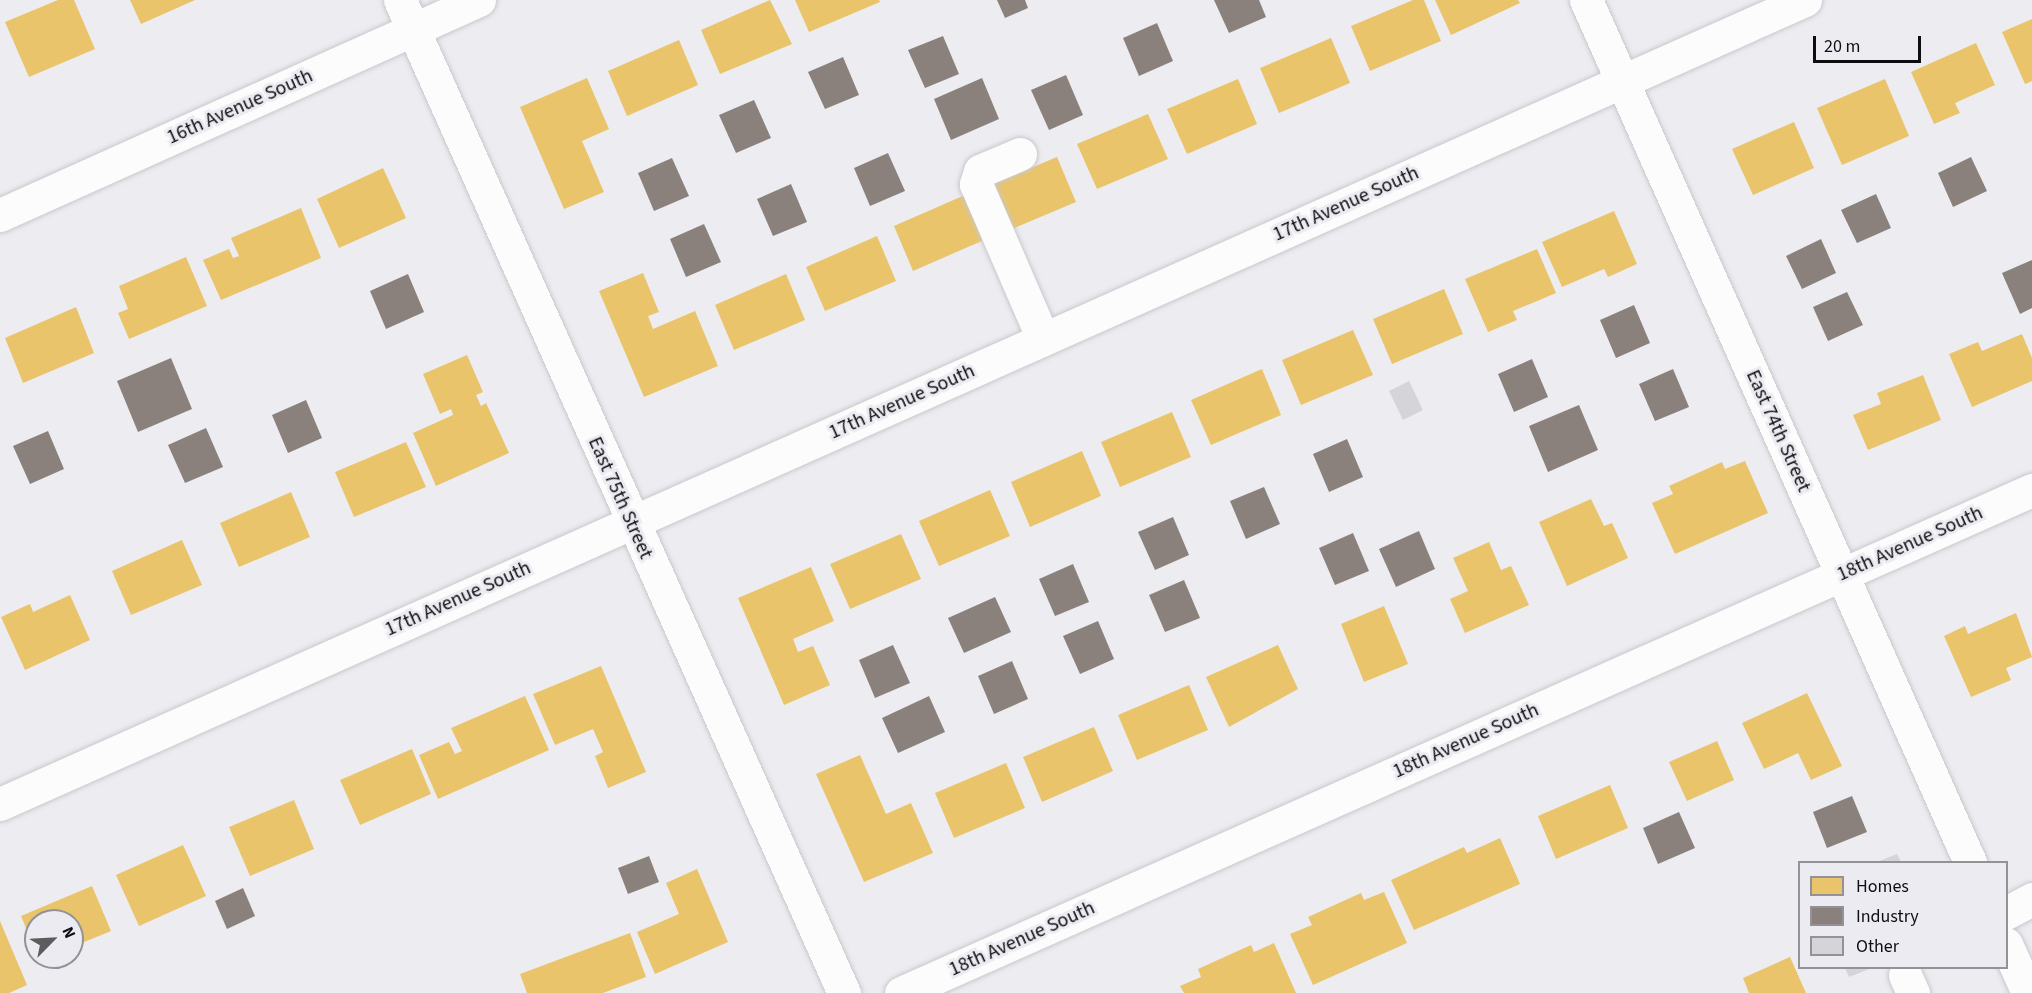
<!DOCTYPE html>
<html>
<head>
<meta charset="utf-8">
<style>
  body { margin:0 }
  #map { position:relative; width:2032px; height:993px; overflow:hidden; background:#edecf1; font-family:"Source Sans 3",sans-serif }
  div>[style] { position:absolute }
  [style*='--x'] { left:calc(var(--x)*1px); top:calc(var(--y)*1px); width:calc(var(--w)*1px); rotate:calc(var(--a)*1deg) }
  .homes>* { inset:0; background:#e9c46a }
  .industry>* { inset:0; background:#8a817c }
  .building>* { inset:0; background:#d5d4d8 }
  .roads { filter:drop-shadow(0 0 2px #c9c8cc) drop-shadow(0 0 2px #c9c8cc) }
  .minor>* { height:33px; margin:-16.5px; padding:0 16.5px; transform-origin:16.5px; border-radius:16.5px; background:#fcfcfd }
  span { translate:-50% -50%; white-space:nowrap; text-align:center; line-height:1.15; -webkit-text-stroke:6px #ecebf2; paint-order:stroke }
  .street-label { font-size:20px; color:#0e0d0f }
  .legend { position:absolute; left:1798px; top:861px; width:210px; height:108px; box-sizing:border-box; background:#ecebf2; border:2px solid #939297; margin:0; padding:8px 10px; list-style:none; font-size:18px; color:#0e0d0f }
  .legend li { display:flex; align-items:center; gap:12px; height:30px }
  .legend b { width:30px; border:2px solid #939297 }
  .north { position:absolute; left:24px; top:909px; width:60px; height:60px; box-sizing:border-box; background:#ecebf2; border:2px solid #939297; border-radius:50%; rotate:66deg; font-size:16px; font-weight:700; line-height:24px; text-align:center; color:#0e0d0f }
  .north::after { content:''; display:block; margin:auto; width:21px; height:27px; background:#5c5b5e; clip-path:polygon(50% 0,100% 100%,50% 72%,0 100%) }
  .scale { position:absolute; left:1813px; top:36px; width:108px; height:27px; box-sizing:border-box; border:3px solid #0e0d0f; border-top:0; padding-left:8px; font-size:18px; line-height:21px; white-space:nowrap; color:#0e0d0f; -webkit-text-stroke:4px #ecebf2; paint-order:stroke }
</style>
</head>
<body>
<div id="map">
  <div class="homes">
    <div style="clip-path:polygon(58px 0,74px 0,95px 49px,29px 77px,5px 22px)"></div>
    <div style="clip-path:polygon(130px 0,195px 0,141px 24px)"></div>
    <div style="clip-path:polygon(770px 0,792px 44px,720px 74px,701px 30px)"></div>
    <div style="clip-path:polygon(795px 0,879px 0,880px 2px,809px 32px)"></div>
    <div style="clip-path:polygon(1413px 0,1424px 0,1441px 41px,1370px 71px,1351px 26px)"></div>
    <div style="clip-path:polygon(1435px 0,1518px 0,1520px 3px,1451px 35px)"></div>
    <div style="clip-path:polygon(2032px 19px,2032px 81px,2025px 84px,2002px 32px)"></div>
    <div style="clip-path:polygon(1331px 38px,1350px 83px,1279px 113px,1260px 68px)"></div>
    <div style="clip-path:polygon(679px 40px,698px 85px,627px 116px,608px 71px)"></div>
    <div style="clip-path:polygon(1976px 43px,1995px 85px,1955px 103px,1960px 113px,1934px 124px,1911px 72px)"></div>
    <div style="clip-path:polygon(587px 78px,609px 129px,582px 141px,604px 192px,564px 209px,520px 107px)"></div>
    <div style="clip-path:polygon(1238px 79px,1257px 124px,1187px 154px,1167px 109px)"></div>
    <div style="clip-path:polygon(1885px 79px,1909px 136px,1842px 165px,1817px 108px)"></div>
    <div style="clip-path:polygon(1148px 114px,1168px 159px,1097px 189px,1077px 144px)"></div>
    <div style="clip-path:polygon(1794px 122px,1814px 168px,1753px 195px,1732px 149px)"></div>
    <div style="clip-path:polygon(1057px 157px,1076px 202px,1005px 232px,986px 187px)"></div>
    <div style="clip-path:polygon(383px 168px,406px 218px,339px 248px,317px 199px)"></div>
    <div style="clip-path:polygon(965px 195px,984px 240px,913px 271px,894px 226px)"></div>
    <div style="clip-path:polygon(301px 208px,321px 258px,221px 300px,203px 260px,229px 249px,233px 258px,239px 256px,231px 238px)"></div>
    <div style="clip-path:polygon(1614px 211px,1637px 264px,1608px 277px,1604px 269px,1562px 287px,1542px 242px)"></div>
    <div style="clip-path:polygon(877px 236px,896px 281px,825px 311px,806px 267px)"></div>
    <div style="clip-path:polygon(1537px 249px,1556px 293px,1513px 311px,1517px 320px,1488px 332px,1465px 279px)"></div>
    <div style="clip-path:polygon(186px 257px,207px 306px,129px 339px,118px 313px,128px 309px,119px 286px)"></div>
    <div style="clip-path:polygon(643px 273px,659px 312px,648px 316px,653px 329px,695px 311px,718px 366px,644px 397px,599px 291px)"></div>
    <div style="clip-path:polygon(786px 274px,805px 320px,734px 350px,715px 305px)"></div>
    <div style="clip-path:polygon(1444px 289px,1463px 334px,1392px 364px,1373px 319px)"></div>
    <div style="clip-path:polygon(76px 307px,94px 353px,23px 383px,5px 338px)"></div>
    <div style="clip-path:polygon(1353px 330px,1373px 375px,1301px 405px,1282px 360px)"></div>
    <div style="clip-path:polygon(2022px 334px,2032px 358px,2032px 381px,1972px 407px,1949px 354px,1978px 342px,1982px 351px)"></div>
    <div style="clip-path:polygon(467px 355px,483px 392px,476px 395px,481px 406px,486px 403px,509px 453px,436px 486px,413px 433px,453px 415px,451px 409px,440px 414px,423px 374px)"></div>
    <div style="clip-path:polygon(1262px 369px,1281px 415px,1211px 445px,1191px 400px)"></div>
    <div style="clip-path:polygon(1923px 375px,1941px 420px,1868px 450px,1853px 415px,1881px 404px,1877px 393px)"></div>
    <div style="clip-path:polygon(1172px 412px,1191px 457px,1120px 487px,1101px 442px)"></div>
    <div style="clip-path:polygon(406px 442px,426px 487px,354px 517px,335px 472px)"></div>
    <div style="clip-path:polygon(1082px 451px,1101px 496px,1030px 527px,1011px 482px)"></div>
    <div style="clip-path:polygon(1745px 461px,1768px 513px,1675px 554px,1652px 503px,1673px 494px,1669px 486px,1722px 462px,1725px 469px)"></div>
    <div style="clip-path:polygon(990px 490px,1010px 536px,939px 566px,919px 521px)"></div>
    <div style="clip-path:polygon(291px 492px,310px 537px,239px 567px,220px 523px)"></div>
    <div style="clip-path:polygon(1591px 499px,1604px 526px,1612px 523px,1628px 558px,1567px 586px,1539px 522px)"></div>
    <div style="clip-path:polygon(901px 534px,921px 579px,850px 609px,830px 564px)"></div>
    <div style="clip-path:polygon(182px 540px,202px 585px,131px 615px,112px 571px)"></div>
    <div style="clip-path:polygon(1489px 542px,1501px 570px,1511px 566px,1529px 605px,1465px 633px,1450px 599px,1468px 591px,1453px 558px)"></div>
    <div style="clip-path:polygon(811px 567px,834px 621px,793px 639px,798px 652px,813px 646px,830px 685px,784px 705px,738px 598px)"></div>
    <div style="clip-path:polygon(70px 595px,90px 640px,25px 670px,1px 617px,30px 604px,33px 612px)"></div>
    <div style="clip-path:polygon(1384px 606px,1408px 664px,1364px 682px,1341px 624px)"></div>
    <div style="clip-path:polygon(2016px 613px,2032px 657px,2006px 668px,2011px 680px,1971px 697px,1944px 636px,1965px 626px,1968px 634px)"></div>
    <div style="clip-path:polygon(1278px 645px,1298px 689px,1229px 727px,1206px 677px)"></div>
    <div style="clip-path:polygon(601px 666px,646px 772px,608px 788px,595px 756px,603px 752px,593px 729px,555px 745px,533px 694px)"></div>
    <div style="clip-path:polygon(1189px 685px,1208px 730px,1137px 760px,1118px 715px)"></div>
    <div style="clip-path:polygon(1807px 693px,1842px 766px,1811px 780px,1798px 753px,1764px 769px,1742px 723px)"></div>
    <div style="clip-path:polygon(525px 696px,549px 750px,438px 799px,419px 755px,449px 742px,455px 754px,462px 751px,451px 728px)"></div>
    <div style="clip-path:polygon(1094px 727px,1113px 771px,1042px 802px,1023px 757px)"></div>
    <div style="clip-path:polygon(1717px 741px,1734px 780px,1687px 801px,1669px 762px)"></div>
    <div style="clip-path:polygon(412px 749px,431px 794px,360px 825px,340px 780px)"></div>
    <div style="clip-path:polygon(860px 755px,886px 814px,911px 803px,933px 853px,864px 882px,816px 774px)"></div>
    <div style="clip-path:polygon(1006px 763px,1025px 808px,954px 838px,935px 793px)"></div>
    <div style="clip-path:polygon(1610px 785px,1628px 828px,1556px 859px,1538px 816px)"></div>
    <div style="clip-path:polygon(294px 800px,314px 849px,250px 876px,229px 827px)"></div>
    <div style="clip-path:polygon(1500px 838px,1520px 884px,1414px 930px,1391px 880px,1464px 847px,1467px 853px)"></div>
    <div style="clip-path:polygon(183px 845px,206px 896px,139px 926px,116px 875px)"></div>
    <div style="clip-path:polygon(697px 869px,728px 942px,655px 974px,637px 932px,679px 914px,666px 883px)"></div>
    <div style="clip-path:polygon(92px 886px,111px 931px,72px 947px,72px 921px,36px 921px,36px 952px,21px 916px)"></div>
    <div style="clip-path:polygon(1384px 892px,1407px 943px,1313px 985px,1290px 934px,1312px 925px,1308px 917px,1361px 893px,1364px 900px)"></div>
    <div style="clip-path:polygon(0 921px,27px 985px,9px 993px,0 993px)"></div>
    <div style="clip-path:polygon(630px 933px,646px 977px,603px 993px,527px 993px,520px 974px)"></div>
    <div style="clip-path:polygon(1274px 943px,1296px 993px,1184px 993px,1180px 986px,1201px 977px,1198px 969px,1251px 945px,1254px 952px)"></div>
    <div style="clip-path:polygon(1790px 957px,1806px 993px,1749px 993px,1743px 978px)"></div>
  </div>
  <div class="industry">
    <div style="clip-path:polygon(997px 0,1025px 0,1028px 8px,1005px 18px)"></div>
    <div style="clip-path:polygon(1214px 0,1259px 0,1266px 17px,1229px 33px)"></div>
    <div style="clip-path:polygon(1157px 23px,1173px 61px,1139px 76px,1123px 38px)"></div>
    <div style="clip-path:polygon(943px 36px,959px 74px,925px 88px,908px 50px)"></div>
    <div style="clip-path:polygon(843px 57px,859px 95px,825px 109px,808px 72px)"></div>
    <div style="clip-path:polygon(1066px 75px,1083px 115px,1049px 130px,1031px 90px)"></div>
    <div style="clip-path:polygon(982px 78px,999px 119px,951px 140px,934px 99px)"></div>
    <div style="clip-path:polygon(754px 100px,771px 138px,736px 153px,719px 115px)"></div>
    <div style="clip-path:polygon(888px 153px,905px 191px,870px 206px,854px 168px)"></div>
    <div style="clip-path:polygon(1971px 157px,1987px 191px,1953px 207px,1938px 173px)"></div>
    <div style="clip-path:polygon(672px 158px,689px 196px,654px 211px,638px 173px)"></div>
    <div style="clip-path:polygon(791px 184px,807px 222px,773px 236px,757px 199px)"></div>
    <div style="clip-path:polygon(1876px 194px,1891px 228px,1857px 243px,1841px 210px)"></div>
    <div style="clip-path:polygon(704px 224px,721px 262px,686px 277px,670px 239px)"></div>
    <div style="clip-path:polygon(1821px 239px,1836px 273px,1802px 289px,1786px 256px)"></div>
    <div style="clip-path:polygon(2032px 260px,2032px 308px,2020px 314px,2002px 273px)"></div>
    <div style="clip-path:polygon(408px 274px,424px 312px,386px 329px,370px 291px)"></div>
    <div style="clip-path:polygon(1847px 292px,1863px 325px,1828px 341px,1813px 307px)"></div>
    <div style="clip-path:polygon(1634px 305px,1650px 343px,1616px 358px,1600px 320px)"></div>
    <div style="clip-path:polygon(171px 358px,192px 409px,138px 432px,117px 381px)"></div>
    <div style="clip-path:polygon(1532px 359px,1548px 397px,1514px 412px,1498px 374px)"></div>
    <div style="clip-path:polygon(1673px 369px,1689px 407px,1655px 421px,1639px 384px)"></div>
    <div style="clip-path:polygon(306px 400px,322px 438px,288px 453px,272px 415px)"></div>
    <div style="clip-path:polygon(1579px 405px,1598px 450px,1548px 472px,1529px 426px)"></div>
    <div style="clip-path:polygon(206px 428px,223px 467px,185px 483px,168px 445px)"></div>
    <div style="clip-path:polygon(48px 431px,64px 469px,30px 484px,13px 446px)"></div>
    <div style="clip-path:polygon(1347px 439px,1363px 477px,1329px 492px,1313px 454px)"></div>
    <div style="clip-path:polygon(1264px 487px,1280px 524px,1246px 539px,1230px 501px)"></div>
    <div style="clip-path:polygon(1173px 517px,1189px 555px,1155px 570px,1138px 532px)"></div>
    <div style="clip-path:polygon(1419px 531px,1435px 569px,1396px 587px,1379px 549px)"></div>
    <div style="clip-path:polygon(1353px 533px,1369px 571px,1335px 585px,1319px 548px)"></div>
    <div style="clip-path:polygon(1073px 564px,1089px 602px,1055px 616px,1039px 579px)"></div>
    <div style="clip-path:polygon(1184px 580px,1200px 618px,1165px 632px,1149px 595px)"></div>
    <div style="clip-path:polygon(995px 597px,1011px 632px,964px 653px,948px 618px)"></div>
    <div style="clip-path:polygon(1098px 621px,1114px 659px,1080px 674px,1063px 636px)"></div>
    <div style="clip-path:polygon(893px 645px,910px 683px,875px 698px,859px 660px)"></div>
    <div style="clip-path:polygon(1012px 661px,1028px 699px,994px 714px,978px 676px)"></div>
    <div style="clip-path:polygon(929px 696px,945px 732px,898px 753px,882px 718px)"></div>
    <div style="clip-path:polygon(1852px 796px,1867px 832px,1827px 848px,1813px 812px)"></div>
    <div style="clip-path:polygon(1679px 812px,1695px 848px,1658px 864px,1643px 828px)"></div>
    <div style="clip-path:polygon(649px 856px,659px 882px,628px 894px,618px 868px)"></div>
    <div style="clip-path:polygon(243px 888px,255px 916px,227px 929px,215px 901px)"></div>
  </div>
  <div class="building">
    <div style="clip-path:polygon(1409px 381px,1423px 410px,1403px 420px,1389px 391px)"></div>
    <div style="clip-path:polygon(1897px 854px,1901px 862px,1877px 862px)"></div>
    <div style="clip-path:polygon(1845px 968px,1872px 968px,1849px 977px)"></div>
  </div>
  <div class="roads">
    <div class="minor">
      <div style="--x:400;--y:0;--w:1088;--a:65.91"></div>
      <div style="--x:1586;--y:0;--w:944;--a:65.99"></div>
      <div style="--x:1020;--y:154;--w:43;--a:157"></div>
      <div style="--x:980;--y:171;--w:14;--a:107"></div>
      <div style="--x:976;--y:184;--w:169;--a:66.6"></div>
      <div style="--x:0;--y:215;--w:525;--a:-24.17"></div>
      <div style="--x:0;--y:804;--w:1976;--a:-24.01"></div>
      <div style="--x:2006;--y:913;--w:30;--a:-28"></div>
      <div style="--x:2006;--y:944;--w:54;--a:65.8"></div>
      <div style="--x:1905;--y:975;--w:20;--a:66"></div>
      <div style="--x:901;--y:993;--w:1238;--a:-23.98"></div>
    </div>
  </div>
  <div class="street-label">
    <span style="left:240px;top:107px;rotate:-24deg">16th Avenue South</span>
    <span style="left:1346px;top:204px;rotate:-24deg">17th Avenue South</span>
    <span style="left:902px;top:402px;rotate:-24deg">17th Avenue South</span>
    <span style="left:1778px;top:431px;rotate:66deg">East 74th Street</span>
    <span style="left:620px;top:498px;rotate:66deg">East 75th Street</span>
    <span style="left:1910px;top:544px;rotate:-24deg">18th Avenue South</span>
    <span style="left:458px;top:599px;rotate:-24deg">17th Avenue South</span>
    <span style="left:1466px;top:741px;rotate:-24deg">18th Avenue South</span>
    <span style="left:1022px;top:939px;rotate:-24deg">18th Avenue South</span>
  </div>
  <ul class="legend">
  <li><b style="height:16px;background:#e9c46a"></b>Homes</li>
  <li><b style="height:16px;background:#8a817c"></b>Industry</li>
  <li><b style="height:16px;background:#d5d4d8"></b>Other</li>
  </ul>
  <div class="north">N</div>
  <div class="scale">20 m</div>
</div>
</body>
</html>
